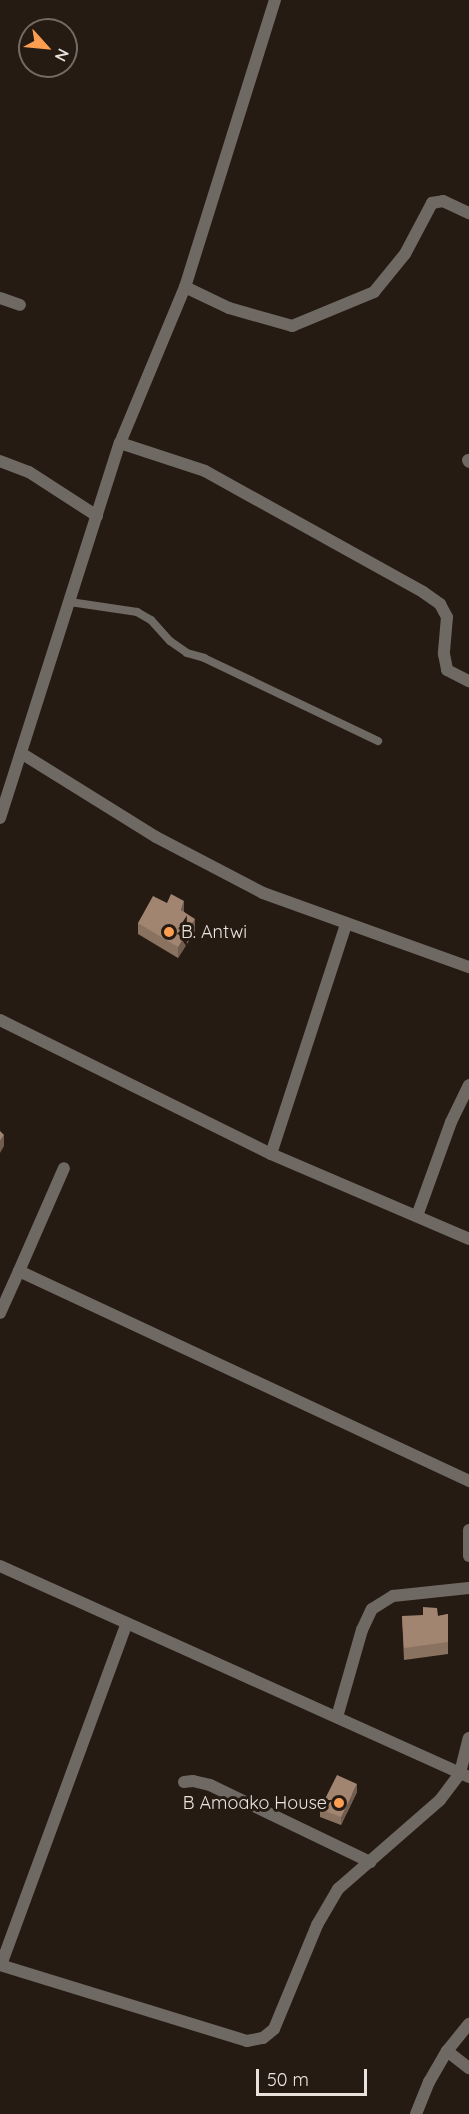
<!DOCTYPE html>
<html>
<head>
<meta charset="utf-8">
<style>
  body { margin:0 }
  #map { position:relative; width:469px; height:2114px; overflow:hidden; background:#261b13; font-family:Quicksand,sans-serif }
  div>[style] { position:absolute }
  [style*='--x'] { left:calc(var(--x)*1px); top:calc(var(--y)*1px); width:calc(var(--w)*1px); rotate:calc(var(--a)*1deg) }
  .service>* { height:8px; margin:-4px; padding:0 4px; transform-origin:4px; border-radius:4px; background:#6f6964 }
  .minor>* { height:12px; margin:-6px; padding:0 6px; transform-origin:6px; border-radius:6px; background:#6f6964 }
  .wall>* { inset:0; background:#8a7261 }
  .shaded-wall>* { inset:0; background:#715d4f }
  .building>* { inset:0; background:#a18571 }
  .dots>* { width:16px; height:16px; translate:-50% -50%; box-sizing:border-box; border:3px solid #261b13; border-radius:50% }
  span { translate:-50% -50%; white-space:nowrap; text-align:center; line-height:1.15; -webkit-text-stroke:6px #261b13; paint-order:stroke }
  .poi-label { font-size:18px; color:#eae3dd }
  .left { translate:0 -50%; text-align:left }
  .right { translate:-100% -50%; text-align:right }
  .north { position:absolute; left:18px; top:18px; width:60px; height:60px; box-sizing:border-box; background:#261b13; border:2px solid #746b64; border-radius:50%; rotate:117deg; font-size:16px; font-weight:700; line-height:24px; text-align:center; color:#eae3dd }
  .north::after { content:''; display:block; margin:auto; width:21px; height:27px; background:#fc9e52; clip-path:polygon(50% 0,100% 100%,50% 72%,0 100%) }
  .scale { position:absolute; left:256px; top:2069px; width:111px; height:27px; box-sizing:border-box; border:3px solid #eae3dd; border-top:0; padding-left:8px; font-size:18px; line-height:21px; white-space:nowrap; color:#eae3dd; -webkit-text-stroke:4px #261b13; paint-order:stroke }
</style>
</head>
<body>
<div id="map">
  <div class="service">
    <div style="--x:70;--y:602;--w:68;--a:8.5"></div>
    <div style="--x:137;--y:612;--w:16;--a:30"></div>
    <div style="--x:151;--y:620;--w:28;--a:48"></div>
    <div style="--x:170;--y:641;--w:21;--a:35"></div>
    <div style="--x:187;--y:653;--w:18;--a:16"></div>
    <div style="--x:204;--y:658;--w:193;--a:25.5"></div>
  </div>
  <div class="minor">
    <div style="--x:185;--y:287;--w:49;--a:25.5"></div>
    <div style="--x:229;--y:308;--w:66;--a:15.9"></div>
    <div style="--x:292;--y:326;--w:89;--a:-22.5"></div>
    <div style="--x:374;--y:292;--w:49;--a:-50.8"></div>
    <div style="--x:405;--y:254;--w:58;--a:-62.1"></div>
    <div style="--x:432;--y:203;--w:11;--a:-10"></div>
    <div style="--x:443;--y:201;--w:29;--a:25"></div>
    <div style="--x:0;--y:298;--w:21;--a:19"></div>
    <div style="--x:120;--y:443;--w:89;--a:18.2"></div>
    <div style="--x:205;--y:471;--w:249;--a:29"></div>
    <div style="--x:423;--y:592;--w:21;--a:35"></div>
    <div style="--x:440;--y:604;--w:15;--a:62"></div>
    <div style="--x:447;--y:617;--w:37;--a:95"></div>
    <div style="--x:444;--y:654;--w:16;--a:79"></div>
    <div style="--x:447;--y:670;--w:25;--a:27"></div>
    <div style="--x:468;--y:460;--w:2;--a:63"></div>
    <div style="--x:0;--y:461;--w:31;--a:21"></div>
    <div style="--x:29;--y:472;--w:81;--a:32.9"></div>
    <div style="--x:21;--y:753;--w:159;--a:31.9"></div>
    <div style="--x:156;--y:837;--w:121;--a:27.6"></div>
    <div style="--x:263;--y:893;--w:219;--a:19.8"></div>
    <div style="--x:0;--y:818;--w:394;--a:-72.3"></div>
    <div style="--x:120;--y:443;--w:169;--a:-67.4"></div>
    <div style="--x:185;--y:287;--w:301;--a:-72.6"></div>
    <div style="--x:0;--y:1020;--w:302;--a:26.3"></div>
    <div style="--x:271;--y:1154;--w:215;--a:23.2"></div>
    <div style="--x:271;--y:1154;--w:241;--a:-71.9"></div>
    <div style="--x:417;--y:1216;--w:100;--a:-70.1"></div>
    <div style="--x:451;--y:1122;--w:41;--a:-64.1"></div>
    <div style="--x:19;--y:1271;--w:112;--a:-66.4"></div>
    <div style="--x:0;--y:1313;--w:46;--a:-65.7"></div>
    <div style="--x:19;--y:1271;--w:497;--a:25"></div>
    <div style="--x:469;--y:1530;--w:26;--a:90"></div>
    <div style="--x:0;--y:1566;--w:514;--a:24.22"></div>
    <div style="--x:337;--y:1717;--w:91;--a:-74"></div>
    <div style="--x:362;--y:1630;--w:23;--a:-65"></div>
    <div style="--x:372;--y:1609;--w:25;--a:-32"></div>
    <div style="--x:393;--y:1596;--w:76;--a:-6"></div>
    <div style="--x:184;--y:1782;--w:9;--a:-6"></div>
    <div style="--x:193;--y:1781;--w:17;--a:13"></div>
    <div style="--x:210;--y:1785;--w:178;--a:25.7"></div>
    <div style="--x:0;--y:1965;--w:258;--a:17.1"></div>
    <div style="--x:247;--y:2041;--w:16;--a:-11"></div>
    <div style="--x:263;--y:2038;--w:14;--a:-39"></div>
    <div style="--x:274;--y:2029;--w:113;--a:-67.5"></div>
    <div style="--x:317;--y:1925;--w:42;--a:-59.7"></div>
    <div style="--x:338;--y:1889;--w:135;--a:-41.1"></div>
    <div style="--x:440;--y:1800;--w:34;--a:-53"></div>
    <div style="--x:460;--y:1773;--w:36;--a:-76"></div>
    <div style="--x:1;--y:1965;--w:364;--a:-69.8"></div>
    <div style="--x:447;--y:2051;--w:28;--a:38"></div>
    <div style="--x:416;--y:2114;--w:35;--a:-68"></div>
    <div style="--x:429;--y:2082;--w:36;--a:-60"></div>
    <div style="--x:447;--y:2051;--w:35;--a:-51"></div>
  </div>
  <div class="wall">
    <div style="clip-path:polygon(184px 912px,195px 931px,178px 958px,138px 934px,138px 923px)"></div>
    <div style="clip-path:polygon(448px 1614px,448px 1654px,404px 1660px,402px 1616px,438px 1616px)"></div>
    <div style="clip-path:polygon(357px 1792px,341px 1825px,320px 1817px,320px 1809px)"></div>
  </div>
  <div class="shaded-wall">
    <div style="clip-path:polygon(184px 901px,184px 913px,181px 910px)"></div>
    <div style="clip-path:polygon(195px 919px,195px 931px,178px 958px,178px 947px)"></div>
    <div style="clip-path:polygon(4px 1135px,4px 1146px,0 1153px,0 1141px)"></div>
    <div style="clip-path:polygon(357px 1784px,357px 1792px,341px 1825px,341px 1817px)"></div>
  </div>
  <div class="building">
    <div style="clip-path:polygon(171px 894px,184px 901px,181px 910px,195px 919px,178px 947px,138px 923px,153px 896px,167px 903px)"></div>
    <div style="clip-path:polygon(0 1131px,4px 1135px,0 1141px)"></div>
    <div style="clip-path:polygon(423px 1607px,437px 1608px,438px 1616px,448px 1614px,448px 1642px,404px 1648px,402px 1616px,423px 1615px)"></div>
    <div style="clip-path:polygon(337px 1775px,357px 1784px,341px 1817px,320px 1809px)"></div>
  </div>
  <div class="dots">
    <div style="left:169px;top:932px;background:#fc9e52"></div>
    <div style="left:339px;top:1803px;background:#fc9e52"></div>
  </div>
  <div class="poi-label">
    <span class="left" style="left:181px;top:932px">B. Antwi</span>
    <span class="right" style="left:327px;top:1803px">B Amoako House</span>
  </div>
  <div class="north">N</div>
  <div class="scale">50 m</div>
</div>
</body>
</html>
